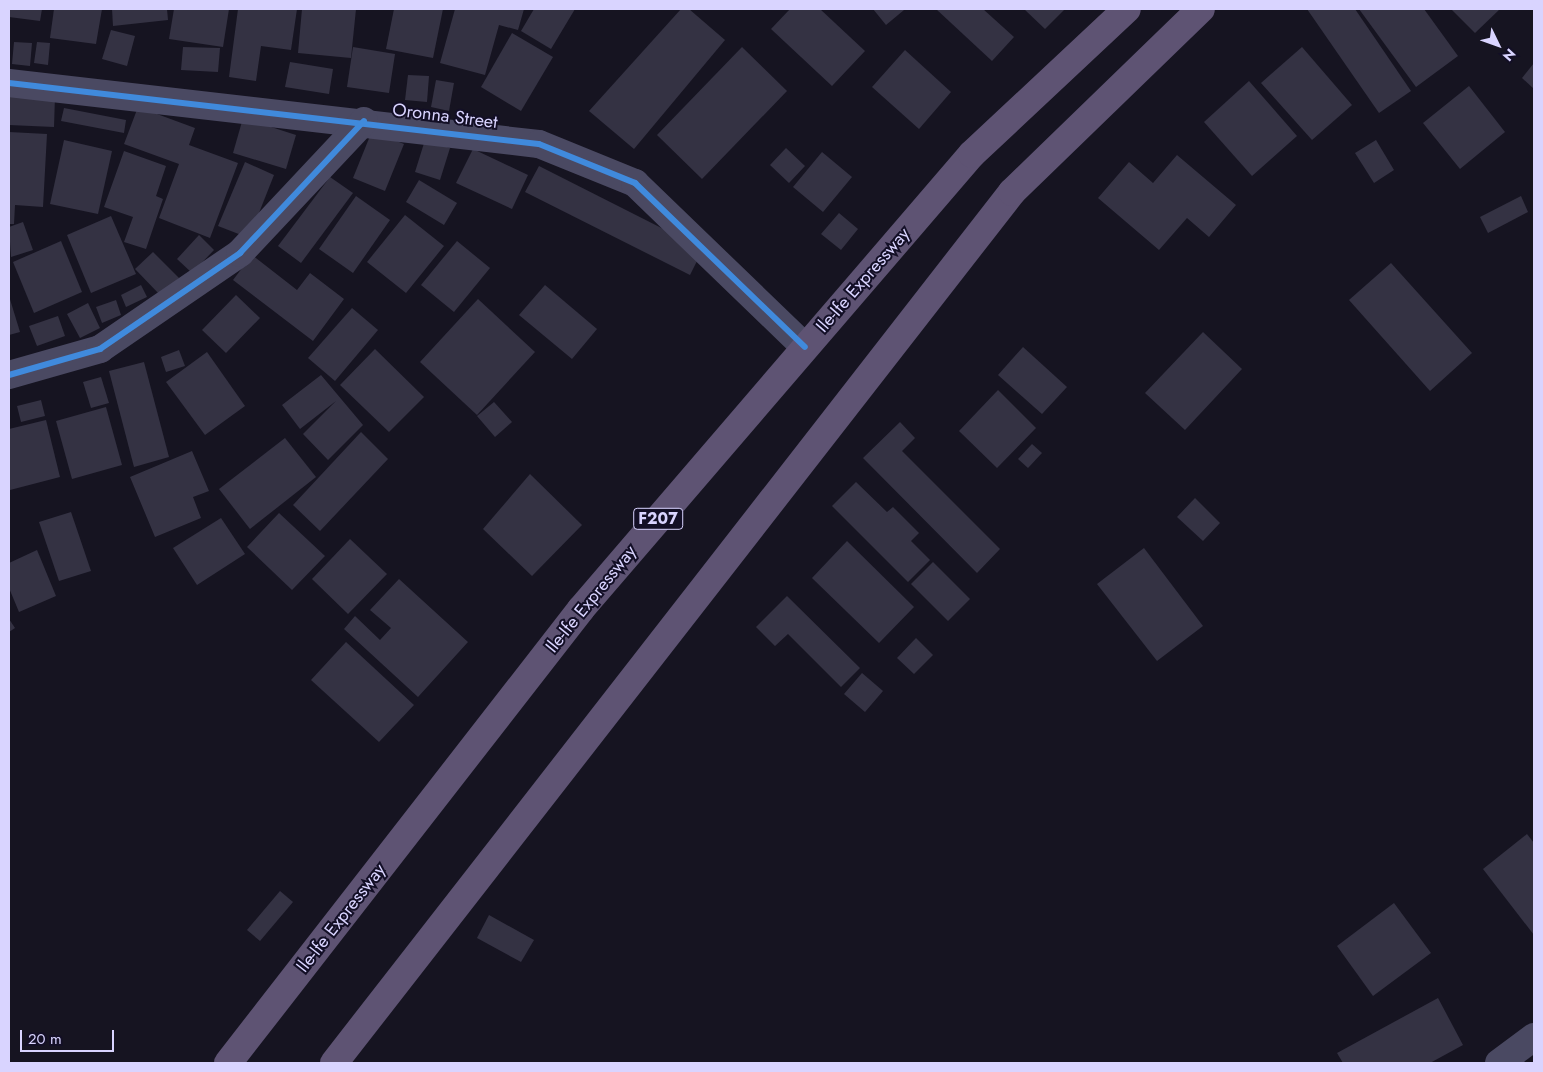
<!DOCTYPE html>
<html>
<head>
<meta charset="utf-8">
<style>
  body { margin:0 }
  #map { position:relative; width:1543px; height:1072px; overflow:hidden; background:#161421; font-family:Jost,sans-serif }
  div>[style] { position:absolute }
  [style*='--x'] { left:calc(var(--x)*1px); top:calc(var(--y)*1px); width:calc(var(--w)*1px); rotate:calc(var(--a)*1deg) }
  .building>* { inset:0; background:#343243 }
  .minor>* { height:28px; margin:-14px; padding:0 14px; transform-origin:14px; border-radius:14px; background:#4a4962 }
  .primary>* { height:28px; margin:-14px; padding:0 14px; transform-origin:14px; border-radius:14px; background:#5e5373 }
  .cycleway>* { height:6px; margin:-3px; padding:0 3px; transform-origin:3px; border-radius:3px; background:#408adc }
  span { translate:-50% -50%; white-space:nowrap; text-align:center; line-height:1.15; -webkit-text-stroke:4px #130f26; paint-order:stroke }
  .shield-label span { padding:1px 4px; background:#130f26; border:1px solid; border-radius:4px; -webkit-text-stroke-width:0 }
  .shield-label { font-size:16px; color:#d9d4ff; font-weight:700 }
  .street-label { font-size:18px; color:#d9d4ff }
  .frame { position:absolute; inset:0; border:10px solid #d9d4ff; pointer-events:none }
  .north { position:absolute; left:1473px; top:20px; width:50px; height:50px; -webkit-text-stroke:4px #130f26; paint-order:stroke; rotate:132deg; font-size:14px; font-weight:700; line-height:20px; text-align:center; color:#d9d4ff }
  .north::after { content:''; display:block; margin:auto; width:18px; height:22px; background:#d9d4ff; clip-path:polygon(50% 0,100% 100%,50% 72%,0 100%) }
  .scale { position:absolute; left:20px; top:1030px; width:94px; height:22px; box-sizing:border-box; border:2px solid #d9d4ff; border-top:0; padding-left:6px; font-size:15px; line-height:18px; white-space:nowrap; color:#d9d4ff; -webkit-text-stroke:4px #130f26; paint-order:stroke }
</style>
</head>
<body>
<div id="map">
  <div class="building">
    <div style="clip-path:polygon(9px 9px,42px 9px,40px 21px,9px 17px)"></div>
    <div style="clip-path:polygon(54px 9px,102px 9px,96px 44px,50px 38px)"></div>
    <div style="clip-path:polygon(112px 9px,167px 9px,168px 20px,113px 26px)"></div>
    <div style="clip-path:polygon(174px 9px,229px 9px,223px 47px,169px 39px)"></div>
    <div style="clip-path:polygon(238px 9px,297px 9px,291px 50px,261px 46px,256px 81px,229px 77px)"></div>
    <div style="clip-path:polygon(302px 9px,356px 9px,351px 58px,298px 53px)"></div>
    <div style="clip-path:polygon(394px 9px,443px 9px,433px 58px,386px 49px)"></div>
    <div style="clip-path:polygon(455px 9px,524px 9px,518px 30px,499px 25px,485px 75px,440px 63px)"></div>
    <div style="clip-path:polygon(534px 9px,575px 9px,551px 49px,521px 31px)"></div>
    <div style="clip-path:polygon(681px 9px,689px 9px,725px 40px,634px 149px,589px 111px)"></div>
    <div style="clip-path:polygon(790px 9px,820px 9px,865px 51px,832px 86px,771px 29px)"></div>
    <div style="clip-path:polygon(873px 9px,903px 9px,904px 10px,886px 25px)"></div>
    <div style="clip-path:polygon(936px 9px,983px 9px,1014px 37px,992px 61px)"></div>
    <div style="clip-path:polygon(1024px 9px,1065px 9px,1045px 29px)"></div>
    <div style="clip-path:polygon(1307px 9px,1355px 9px,1411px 91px,1379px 113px)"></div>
    <div style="clip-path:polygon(1359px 9px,1424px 9px,1458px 56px,1416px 87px)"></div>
    <div style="clip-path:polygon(1451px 9px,1500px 9px,1475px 33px)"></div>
    <div style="clip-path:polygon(111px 30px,135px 36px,127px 66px,102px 59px)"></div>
    <div style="clip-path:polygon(512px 33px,553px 57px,521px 111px,481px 87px)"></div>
    <div style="clip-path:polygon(14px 42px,32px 43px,30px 66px,12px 64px)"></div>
    <div style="clip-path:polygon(37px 42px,50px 43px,48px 65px,34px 63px)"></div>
    <div style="clip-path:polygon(183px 47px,220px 48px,218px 72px,181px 70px)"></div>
    <div style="clip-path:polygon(353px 47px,395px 54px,389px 93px,347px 87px)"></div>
    <div style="clip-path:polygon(742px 47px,787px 91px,702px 179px,657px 135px)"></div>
    <div style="clip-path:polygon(1302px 47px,1352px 105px,1312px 140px,1261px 83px)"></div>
    <div style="clip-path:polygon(905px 50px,951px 92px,919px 129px,872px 87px)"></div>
    <div style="clip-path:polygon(290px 62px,333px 69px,329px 94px,285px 87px)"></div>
    <div style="clip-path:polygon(1534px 63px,1534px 89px,1522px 78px)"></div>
    <div style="clip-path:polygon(408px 75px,429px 76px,427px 102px,405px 100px)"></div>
    <div style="clip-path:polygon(436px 80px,454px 83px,449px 111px,431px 107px)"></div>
    <div style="clip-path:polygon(1249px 81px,1297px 136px,1252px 176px,1204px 122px)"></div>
    <div style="clip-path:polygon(1469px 86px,1505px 132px,1460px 169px,1423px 123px)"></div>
    <div style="clip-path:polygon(9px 94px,55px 95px,54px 127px,9px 125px)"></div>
    <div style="clip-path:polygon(138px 107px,195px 128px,189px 145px,238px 163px,210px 238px,159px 218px,179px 164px,124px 144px)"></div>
    <div style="clip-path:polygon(64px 108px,126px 120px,124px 133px,61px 121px)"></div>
    <div style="clip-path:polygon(243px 118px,296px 135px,286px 169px,233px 153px)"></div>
    <div style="clip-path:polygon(372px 131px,404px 144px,385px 191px,353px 178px)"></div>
    <div style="clip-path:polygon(9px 132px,47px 134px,43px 207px,15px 205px,14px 224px,9px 224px)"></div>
    <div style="clip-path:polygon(64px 140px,112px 151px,98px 214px,50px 204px)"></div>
    <div style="clip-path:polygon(425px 140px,450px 148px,440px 180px,415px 172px)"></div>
    <div style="clip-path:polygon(1376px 140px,1394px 170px,1374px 183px,1355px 153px)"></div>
    <div style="clip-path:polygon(786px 148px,805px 166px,789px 183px,770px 165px)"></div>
    <div style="clip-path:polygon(473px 149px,528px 175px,512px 209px,456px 183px)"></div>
    <div style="clip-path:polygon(124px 151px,166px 166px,156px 196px,163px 199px,146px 249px,124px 242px,133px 217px,104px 207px)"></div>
    <div style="clip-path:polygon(822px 152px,852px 177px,823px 212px,793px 187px)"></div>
    <div style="clip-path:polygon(1177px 155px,1236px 205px,1209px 237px,1187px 218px,1159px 250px,1098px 198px,1129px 162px,1153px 183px)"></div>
    <div style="clip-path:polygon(245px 162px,274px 175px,249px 238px,218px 226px)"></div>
    <div style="clip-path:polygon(539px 166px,703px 249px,690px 275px,525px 192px)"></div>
    <div style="clip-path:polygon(330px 177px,353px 193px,301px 263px,278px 246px)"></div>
    <div style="clip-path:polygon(419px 180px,457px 203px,444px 225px,406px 202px)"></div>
    <div style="clip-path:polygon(356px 196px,390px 220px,353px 273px,319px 249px)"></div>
    <div style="clip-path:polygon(1521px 196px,1528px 212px,1488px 233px,1480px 217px)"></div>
    <div style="clip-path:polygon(839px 213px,858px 229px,841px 250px,821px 234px)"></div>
    <div style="clip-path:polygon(405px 215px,444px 246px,406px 293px,367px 262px)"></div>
    <div style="clip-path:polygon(111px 216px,136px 274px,91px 293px,67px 235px)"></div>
    <div style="clip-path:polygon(23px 222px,33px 250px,11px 257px,9px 227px)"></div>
    <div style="clip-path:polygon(199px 235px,214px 250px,192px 273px,177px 259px)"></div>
    <div style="clip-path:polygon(61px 241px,82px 292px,34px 313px,13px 262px)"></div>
    <div style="clip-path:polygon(457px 241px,490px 268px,454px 312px,421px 285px)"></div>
    <div style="clip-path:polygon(153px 252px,179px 278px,161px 296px,135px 269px)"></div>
    <div style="clip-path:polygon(252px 255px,297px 290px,310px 273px,344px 299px,313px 341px,233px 280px)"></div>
    <div style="clip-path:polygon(1391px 263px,1472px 353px,1430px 391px,1349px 300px)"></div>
    <div style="clip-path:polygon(141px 285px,147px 297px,126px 307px,121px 295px)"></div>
    <div style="clip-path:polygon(545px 285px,597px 329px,572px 359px,519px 315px)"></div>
    <div style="clip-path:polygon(236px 295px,260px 318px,226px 353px,202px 330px)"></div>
    <div style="clip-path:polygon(9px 296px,20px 332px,9px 335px)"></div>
    <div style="clip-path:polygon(478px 299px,535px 352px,477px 415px,420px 362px)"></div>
    <div style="clip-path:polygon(116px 300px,121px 315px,102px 323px,96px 307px)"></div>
    <div style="clip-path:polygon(88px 303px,100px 328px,80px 338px,67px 314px)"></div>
    <div style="clip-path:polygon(352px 308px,378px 330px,335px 381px,308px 358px)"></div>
    <div style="clip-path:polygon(58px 316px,65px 336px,37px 346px,29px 326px)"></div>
    <div style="clip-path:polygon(1203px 332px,1242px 369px,1185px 430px,1145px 393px)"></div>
    <div style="clip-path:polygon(1023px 347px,1067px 387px,1042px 414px,998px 375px)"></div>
    <div style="clip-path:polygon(375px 349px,424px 397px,389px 432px,340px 385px)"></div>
    <div style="clip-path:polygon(179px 350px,185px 366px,166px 372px,161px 357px)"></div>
    <div style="clip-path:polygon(207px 352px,245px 406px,205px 435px,166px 382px)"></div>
    <div style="clip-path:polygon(144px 362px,169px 457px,134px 467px,109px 371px)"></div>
    <div style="clip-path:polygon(321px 375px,363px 425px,328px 460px,303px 434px,336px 401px,300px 429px,282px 405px)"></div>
    <div style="clip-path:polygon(101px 377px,109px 403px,91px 408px,83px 382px)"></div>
    <div style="clip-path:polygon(998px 390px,1036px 428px,997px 468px,959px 431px)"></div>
    <div style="clip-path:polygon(41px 400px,45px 416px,21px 422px,17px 406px)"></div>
    <div style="clip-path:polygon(494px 402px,512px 422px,495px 437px,477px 416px)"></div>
    <div style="clip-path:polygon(106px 407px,122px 465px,72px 479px,56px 421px)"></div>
    <div style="clip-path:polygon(46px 420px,60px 477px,10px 490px,9px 429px)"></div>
    <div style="clip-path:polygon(900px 422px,915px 438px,902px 451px,1000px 549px,977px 573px,863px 458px)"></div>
    <div style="clip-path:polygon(361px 432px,388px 459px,320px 531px,293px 505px)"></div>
    <div style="clip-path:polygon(285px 438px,316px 477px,250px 529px,219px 489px)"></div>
    <div style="clip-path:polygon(1032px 444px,1042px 453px,1028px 468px,1018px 459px)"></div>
    <div style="clip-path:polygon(192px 451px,209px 491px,193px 497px,201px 518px,155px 537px,130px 477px)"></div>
    <div style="clip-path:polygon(530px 474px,582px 525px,532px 576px,483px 529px)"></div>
    <div style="clip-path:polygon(856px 482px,887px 512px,893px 507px,919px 533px,911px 541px,930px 560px,908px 582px,832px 506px)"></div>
    <div style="clip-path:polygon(1195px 498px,1220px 523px,1203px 541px,1177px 517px)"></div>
    <div style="clip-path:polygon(71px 512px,91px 571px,59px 581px,39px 522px)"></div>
    <div style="clip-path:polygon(279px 513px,325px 556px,292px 590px,247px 547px)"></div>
    <div style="clip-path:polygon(221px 518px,245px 554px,197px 585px,173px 548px)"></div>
    <div style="clip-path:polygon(350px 539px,387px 574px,348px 614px,312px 579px)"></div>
    <div style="clip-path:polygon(847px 541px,914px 607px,879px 643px,812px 578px)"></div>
    <div style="clip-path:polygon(1144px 548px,1203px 626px,1157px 661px,1097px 584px)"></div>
    <div style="clip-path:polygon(37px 550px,56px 596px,19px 612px,9px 588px,9px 563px)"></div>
    <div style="clip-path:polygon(933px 562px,970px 599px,948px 621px,911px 584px)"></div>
    <div style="clip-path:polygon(399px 579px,468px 642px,418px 697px,344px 629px,355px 616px,380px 640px,391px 628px,370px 610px)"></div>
    <div style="clip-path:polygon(787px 596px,860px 668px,841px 687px,788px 634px,775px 646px,756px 627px)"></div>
    <div style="clip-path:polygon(9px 619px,15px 628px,9px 632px)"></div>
    <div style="clip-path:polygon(916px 638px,933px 655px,914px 674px,897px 658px)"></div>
    <div style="clip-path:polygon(346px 642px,414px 705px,379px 742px,311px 680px)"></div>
    <div style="clip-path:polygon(862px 673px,883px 691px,865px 712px,844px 694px)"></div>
    <div style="clip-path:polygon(1527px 834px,1534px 843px,1534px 935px,1483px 869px)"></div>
    <div style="clip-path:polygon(280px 891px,293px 902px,260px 941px,247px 930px)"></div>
    <div style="clip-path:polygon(1394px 903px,1431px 953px,1373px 996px,1337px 946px)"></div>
    <div style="clip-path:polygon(489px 915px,534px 940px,521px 962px,477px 938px)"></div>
    <div style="clip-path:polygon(1438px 998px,1463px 1045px,1430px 1063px,1343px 1063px,1337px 1053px)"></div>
  </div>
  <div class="minor">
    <div style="--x:9;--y:83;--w:533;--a:6.57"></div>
    <div style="--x:539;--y:144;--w:104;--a:22.1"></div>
    <div style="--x:635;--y:183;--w:236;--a:44"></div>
    <div style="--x:9;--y:375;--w:95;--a:-15.9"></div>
    <div style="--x:100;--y:349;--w:170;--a:-34.4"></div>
    <div style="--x:240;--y:253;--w:181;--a:-46.8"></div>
    <div style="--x:1499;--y:1063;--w:44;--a:-36.6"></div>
  </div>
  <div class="primary">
    <div style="--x:228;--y:1063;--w:575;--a:-52.13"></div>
    <div style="--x:581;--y:609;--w:600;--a:-49.33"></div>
    <div style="--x:972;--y:154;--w:212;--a:-43.1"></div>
    <div style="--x:334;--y:1063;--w:1104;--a:-52.1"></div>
    <div style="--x:1012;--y:192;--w:263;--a:-44.1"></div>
  </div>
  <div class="cycleway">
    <div style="--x:9;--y:83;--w:533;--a:6.57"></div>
    <div style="--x:539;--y:144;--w:104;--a:22.1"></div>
    <div style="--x:635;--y:183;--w:236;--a:44"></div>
    <div style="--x:9;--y:375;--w:95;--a:-15.9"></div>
    <div style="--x:100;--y:349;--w:170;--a:-34.4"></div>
    <div style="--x:240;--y:253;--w:181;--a:-46.8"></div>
  </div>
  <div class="shield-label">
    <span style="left:658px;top:519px">F207</span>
  </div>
  <div class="street-label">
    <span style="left:445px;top:116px;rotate:7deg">Oronna Street</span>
    <span style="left:863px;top:280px;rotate:-49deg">Ile-Ife Expressway</span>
    <span style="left:591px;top:599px;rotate:-51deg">Ile-Ife Expressway</span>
    <span style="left:341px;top:918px;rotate:-52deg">Ile-Ife Expressway</span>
  </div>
  <div class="frame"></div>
  <div class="north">N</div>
  <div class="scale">20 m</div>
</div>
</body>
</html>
